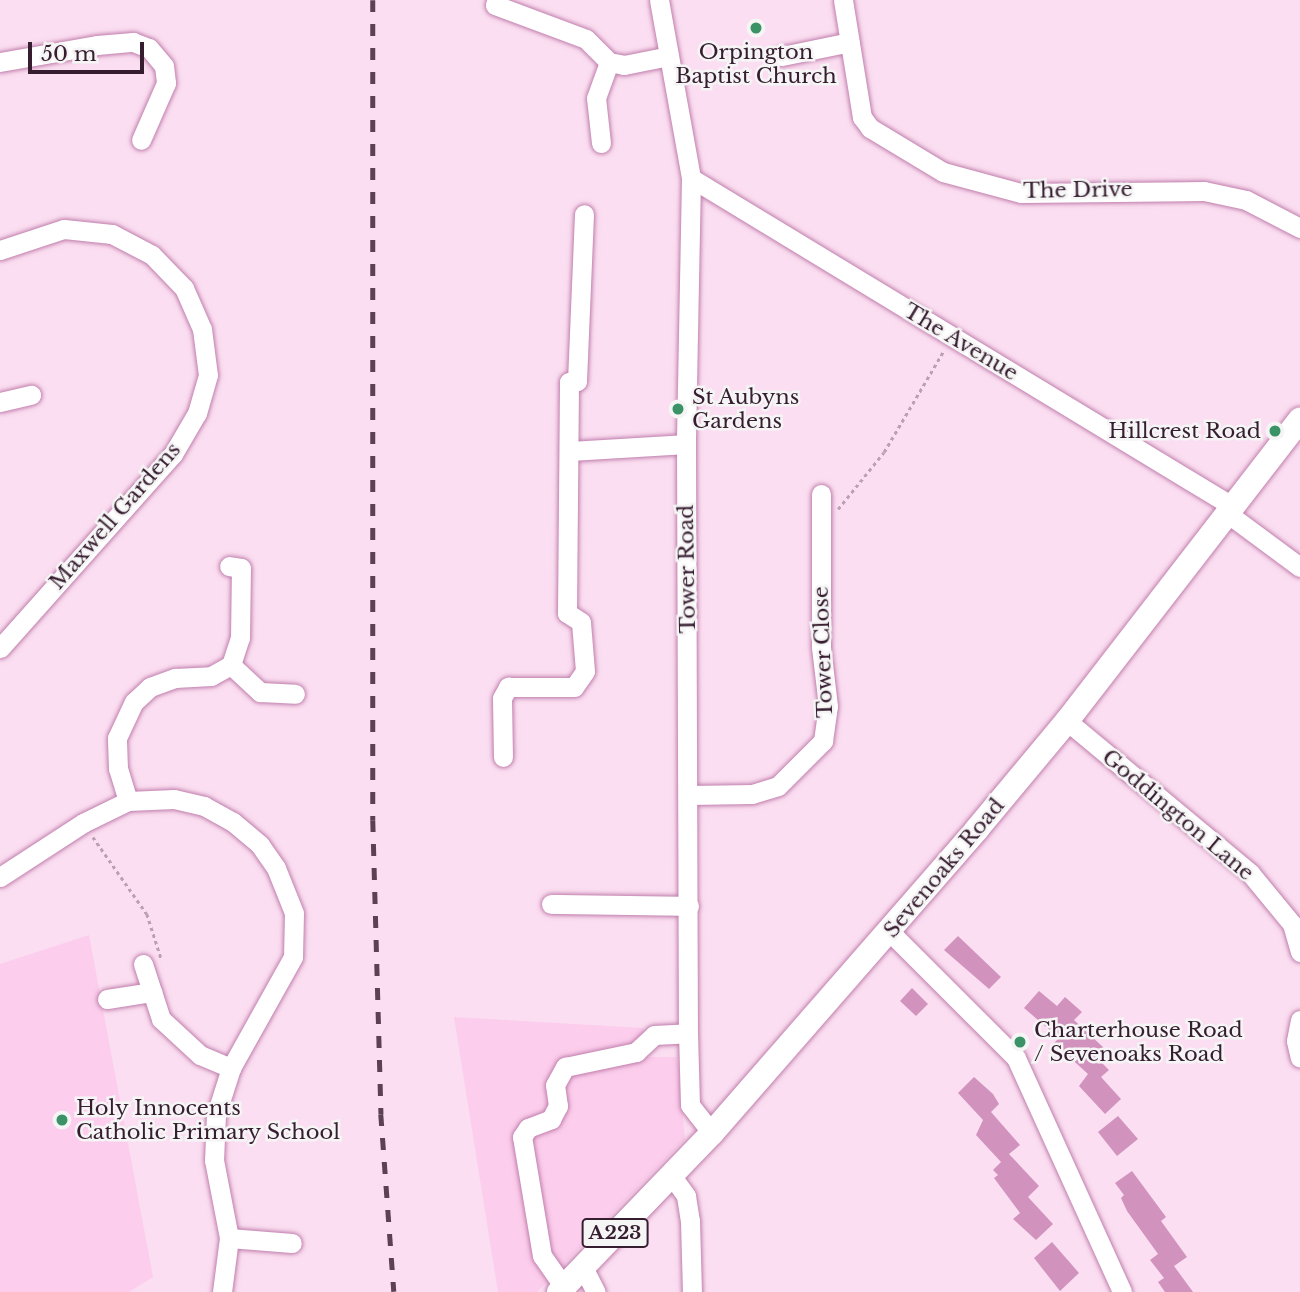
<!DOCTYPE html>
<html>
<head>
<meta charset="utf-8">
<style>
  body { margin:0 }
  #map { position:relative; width:1300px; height:1292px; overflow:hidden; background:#fbdef1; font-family:"Libre Baskerville",serif }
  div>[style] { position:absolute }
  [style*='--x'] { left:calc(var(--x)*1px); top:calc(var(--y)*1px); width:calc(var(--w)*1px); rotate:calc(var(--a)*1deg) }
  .built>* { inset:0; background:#fccdec }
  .building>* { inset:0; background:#d193bd }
  .path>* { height:2.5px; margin-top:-1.25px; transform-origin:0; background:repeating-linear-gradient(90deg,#bb9fb2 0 3.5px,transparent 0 7px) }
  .roads { filter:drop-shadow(0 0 2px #c07eac) drop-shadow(0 0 2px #c07eac) }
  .minor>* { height:19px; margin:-9.5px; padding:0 9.5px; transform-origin:9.5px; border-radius:9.5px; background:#fff }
  .major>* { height:24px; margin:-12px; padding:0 12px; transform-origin:12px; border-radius:12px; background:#fff }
  .rail>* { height:4.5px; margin-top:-2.25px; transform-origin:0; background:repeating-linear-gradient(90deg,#5c4154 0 12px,transparent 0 24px) }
  .dots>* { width:19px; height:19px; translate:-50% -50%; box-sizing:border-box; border:4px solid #f5f5f5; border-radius:50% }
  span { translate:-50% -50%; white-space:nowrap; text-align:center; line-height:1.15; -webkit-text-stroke:5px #f5f5f5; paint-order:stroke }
  .shield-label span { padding:2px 5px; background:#f5f5f5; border:2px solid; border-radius:5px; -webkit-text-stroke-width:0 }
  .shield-label { font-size:19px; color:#371d30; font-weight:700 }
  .poi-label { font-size:21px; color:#371d30 }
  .left { translate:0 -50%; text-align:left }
  .right { translate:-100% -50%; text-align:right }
  .street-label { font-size:21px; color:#371d30 }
  .scale { position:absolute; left:28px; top:42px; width:116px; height:32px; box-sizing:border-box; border:4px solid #371d30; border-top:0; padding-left:9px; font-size:21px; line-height:24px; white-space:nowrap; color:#371d30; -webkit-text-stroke:5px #f5f5f5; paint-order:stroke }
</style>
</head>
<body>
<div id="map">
  <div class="built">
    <div style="clip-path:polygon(89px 935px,153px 1277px,129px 1292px,0 1292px,0 964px)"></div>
    <div style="clip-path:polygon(454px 1017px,643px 1028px,645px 1057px,677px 1057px,685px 1139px,537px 1292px,498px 1292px)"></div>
  </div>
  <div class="building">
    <div style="clip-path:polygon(958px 936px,1001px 977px,989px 989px,944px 950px)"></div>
    <div style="clip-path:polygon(912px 988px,928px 1004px,916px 1016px,900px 1001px)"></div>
    <div style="clip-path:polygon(1039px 991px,1057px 1006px,1065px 997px,1082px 1012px,1074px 1020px,1105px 1049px,1097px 1058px,1109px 1070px,1101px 1077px,1121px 1099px,1105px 1114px,1079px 1086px,1088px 1074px,1054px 1043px,1059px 1038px,1024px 1008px)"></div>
    <div style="clip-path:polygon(974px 1077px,993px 1094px,999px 1104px,991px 1112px,1020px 1145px,1009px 1154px,1039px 1186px,1028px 1197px,1053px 1224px,1036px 1240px,1013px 1219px,1020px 1213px,994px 1178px,998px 1175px,993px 1170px,1001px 1162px,976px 1135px,983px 1120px,958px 1093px)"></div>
    <div style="clip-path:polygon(1118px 1116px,1138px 1139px,1117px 1156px,1098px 1132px)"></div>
    <div style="clip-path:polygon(1132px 1171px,1166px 1217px,1161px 1221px,1187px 1257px,1174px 1266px,1193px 1292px,1165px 1292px,1158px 1282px,1164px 1278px,1150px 1260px,1158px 1254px,1127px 1211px,1121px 1198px,1124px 1195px,1115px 1183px)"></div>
    <div style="clip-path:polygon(1052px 1242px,1079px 1273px,1060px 1291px,1034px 1258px)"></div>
  </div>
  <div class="path">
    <div style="--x:838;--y:509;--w:73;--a:-51.1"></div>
    <div style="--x:884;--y:452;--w:116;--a:-59.5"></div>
    <div style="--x:93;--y:837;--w:94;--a:55"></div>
    <div style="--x:147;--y:914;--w:46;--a:72.3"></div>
  </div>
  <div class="roads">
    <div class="minor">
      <div style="--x:497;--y:0;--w:5;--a:112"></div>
      <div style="--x:495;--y:5;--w:97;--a:20.5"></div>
      <div style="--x:586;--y:39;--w:33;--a:45"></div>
      <div style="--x:609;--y:62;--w:15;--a:11"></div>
      <div style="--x:624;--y:65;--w:46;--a:-11.3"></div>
      <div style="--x:659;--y:0;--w:181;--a:79.8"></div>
      <div style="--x:691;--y:178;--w:266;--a:91.1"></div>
      <div style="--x:686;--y:444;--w:589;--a:89.81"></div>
      <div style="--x:688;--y:1033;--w:72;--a:88.4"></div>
      <div style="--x:690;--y:1105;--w:36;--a:52"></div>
      <div style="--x:843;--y:0;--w:119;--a:80.8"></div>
      <div style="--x:862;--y:117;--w:14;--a:54"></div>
      <div style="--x:870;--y:128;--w:85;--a:31.1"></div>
      <div style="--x:943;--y:172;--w:81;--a:15.1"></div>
      <div style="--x:1021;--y:193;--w:183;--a:-0.6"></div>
      <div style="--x:1204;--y:191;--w:43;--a:12.1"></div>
      <div style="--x:1246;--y:200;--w:61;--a:27.4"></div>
      <div style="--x:782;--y:56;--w:69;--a:-11.6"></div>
      <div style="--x:0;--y:62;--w:98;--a:-9.9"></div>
      <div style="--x:97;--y:45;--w:36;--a:-5"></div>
      <div style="--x:133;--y:42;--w:17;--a:21"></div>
      <div style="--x:149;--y:48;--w:23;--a:50"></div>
      <div style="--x:164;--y:66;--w:17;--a:83"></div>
      <div style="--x:166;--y:83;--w:62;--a:113.7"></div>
      <div style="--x:601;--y:143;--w:45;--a:-96.3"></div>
      <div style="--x:596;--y:98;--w:38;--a:-70"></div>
      <div style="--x:691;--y:178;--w:633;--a:31.23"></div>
      <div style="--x:0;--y:250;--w:67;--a:-18.2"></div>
      <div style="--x:64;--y:229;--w:48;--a:5.9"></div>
      <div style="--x:112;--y:234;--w:45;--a:27.7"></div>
      <div style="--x:152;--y:255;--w:46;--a:45.9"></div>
      <div style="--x:184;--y:288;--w:45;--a:66.3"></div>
      <div style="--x:202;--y:329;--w:46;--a:82.6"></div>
      <div style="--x:208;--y:375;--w:40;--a:106"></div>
      <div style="--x:197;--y:413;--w:48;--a:120.3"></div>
      <div style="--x:173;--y:454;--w:260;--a:131.7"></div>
      <div style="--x:0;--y:402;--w:32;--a:-13"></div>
      <div style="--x:571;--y:451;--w:115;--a:-3.5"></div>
      <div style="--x:1227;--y:513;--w:91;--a:36.5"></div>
      <div style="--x:231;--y:665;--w:40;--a:43"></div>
      <div style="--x:260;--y:692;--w:35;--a:3"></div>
      <div style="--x:1067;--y:721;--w:238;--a:39.7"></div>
      <div style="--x:1250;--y:873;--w:66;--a:50.5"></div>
      <div style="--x:1292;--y:924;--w:29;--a:74"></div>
      <div style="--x:503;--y:757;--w:59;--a:-91"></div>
      <div style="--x:502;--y:698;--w:13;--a:-61"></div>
      <div style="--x:508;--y:687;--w:66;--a:0"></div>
      <div style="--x:574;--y:687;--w:19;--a:-55"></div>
      <div style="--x:585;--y:671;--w:49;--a:-94.7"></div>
      <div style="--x:581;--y:622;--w:17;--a:-147"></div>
      <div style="--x:567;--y:613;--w:231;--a:-89.5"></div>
      <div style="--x:569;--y:382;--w:8;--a:-7"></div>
      <div style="--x:577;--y:381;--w:167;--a:-87.6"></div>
      <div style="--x:690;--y:795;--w:62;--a:-0.9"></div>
      <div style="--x:752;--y:794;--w:27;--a:-17"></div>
      <div style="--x:778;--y:786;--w:64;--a:-45"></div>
      <div style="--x:823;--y:741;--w:35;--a:-82"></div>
      <div style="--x:828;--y:706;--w:59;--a:-96.8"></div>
      <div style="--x:821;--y:647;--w:153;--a:-90"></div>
      <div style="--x:128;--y:801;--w:34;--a:-107"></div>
      <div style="--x:118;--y:769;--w:31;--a:-92"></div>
      <div style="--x:117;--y:738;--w:40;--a:-65"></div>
      <div style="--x:134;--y:702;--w:22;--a:-43"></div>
      <div style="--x:150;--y:687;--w:27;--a:-20"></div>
      <div style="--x:175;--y:678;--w:36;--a:-3"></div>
      <div style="--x:211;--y:676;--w:23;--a:-29"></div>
      <div style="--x:231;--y:665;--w:28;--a:-72"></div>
      <div style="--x:240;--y:638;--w:70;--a:-89.2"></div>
      <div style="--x:241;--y:568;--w:12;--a:-171"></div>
      <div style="--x:0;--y:877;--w:99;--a:-33"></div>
      <div style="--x:83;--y:823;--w:50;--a:-26.1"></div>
      <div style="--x:128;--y:801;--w:46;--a:-2.5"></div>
      <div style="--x:174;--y:799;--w:31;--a:13"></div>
      <div style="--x:204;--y:806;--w:33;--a:29"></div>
      <div style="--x:233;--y:822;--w:35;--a:40"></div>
      <div style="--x:260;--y:845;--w:28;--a:55"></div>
      <div style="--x:276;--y:868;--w:48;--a:68.2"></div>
      <div style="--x:294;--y:913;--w:44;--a:91.3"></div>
      <div style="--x:293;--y:957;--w:127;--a:119.2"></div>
      <div style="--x:231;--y:1068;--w:49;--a:107.7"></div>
      <div style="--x:216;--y:1115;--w:45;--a:92.5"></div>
      <div style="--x:214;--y:1160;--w:79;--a:79.1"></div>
      <div style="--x:229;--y:1238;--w:54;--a:97.4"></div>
      <div style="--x:551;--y:904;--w:138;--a:0.8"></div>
      <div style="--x:890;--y:932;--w:178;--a:45"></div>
      <div style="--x:1016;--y:1058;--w:257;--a:65.6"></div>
      <div style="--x:143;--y:964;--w:58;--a:71.9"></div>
      <div style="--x:161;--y:1019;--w:53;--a:42.7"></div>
      <div style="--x:200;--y:1055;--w:34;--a:23"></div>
      <div style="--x:107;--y:999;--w:46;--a:-8.8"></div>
      <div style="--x:1300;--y:1020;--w:21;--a:101"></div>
      <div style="--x:1296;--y:1041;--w:17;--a:77"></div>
      <div style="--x:671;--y:1175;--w:26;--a:54"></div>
      <div style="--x:686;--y:1196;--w:25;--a:81"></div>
      <div style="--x:690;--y:1221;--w:71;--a:88.4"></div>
      <div style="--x:229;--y:1238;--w:63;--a:4.5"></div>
      <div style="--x:583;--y:1267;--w:28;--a:63"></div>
      <div style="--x:564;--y:1287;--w:38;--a:-125"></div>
      <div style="--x:542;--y:1256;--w:121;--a:-99.5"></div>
      <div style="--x:522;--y:1137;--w:11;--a:-56"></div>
      <div style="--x:528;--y:1128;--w:25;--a:-21"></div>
      <div style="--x:551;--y:1119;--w:15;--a:-62"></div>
      <div style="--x:558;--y:1106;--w:21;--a:-98"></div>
      <div style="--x:555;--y:1085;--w:21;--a:-61"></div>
      <div style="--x:565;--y:1067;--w:73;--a:-11.9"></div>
      <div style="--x:636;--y:1052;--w:25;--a:-43"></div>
      <div style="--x:654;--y:1035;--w:34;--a:-3"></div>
    </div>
    <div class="major">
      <div style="--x:559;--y:1292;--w:221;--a:-46.1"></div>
      <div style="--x:712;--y:1133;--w:403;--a:-48.9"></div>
      <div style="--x:977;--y:829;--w:141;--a:-50.2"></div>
      <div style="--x:1067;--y:721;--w:381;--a:-52.3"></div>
    </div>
  </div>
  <div class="rail">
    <div style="--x:373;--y:0;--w:820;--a:90"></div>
    <div style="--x:373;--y:820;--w:294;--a:88.4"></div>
    <div style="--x:381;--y:1114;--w:178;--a:85.8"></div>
  </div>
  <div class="dots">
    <div style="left:756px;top:28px;background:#3a9266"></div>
    <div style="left:678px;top:409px;background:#3a9266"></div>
    <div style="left:1275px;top:431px;background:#3a9266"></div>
    <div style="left:1020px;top:1042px;background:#3a9266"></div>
    <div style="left:62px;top:1120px;background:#3a9266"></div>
  </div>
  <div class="shield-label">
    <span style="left:615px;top:1233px">A223</span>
  </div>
  <div class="poi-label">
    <span style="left:756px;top:64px">Orpington<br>Baptist Church</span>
    <span class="left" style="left:692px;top:409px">St Aubyns<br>Gardens</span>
    <span class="right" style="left:1261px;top:431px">Hillcrest Road</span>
    <span class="left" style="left:1034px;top:1042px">Charterhouse Road<br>/ Sevenoaks Road</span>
    <span class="left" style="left:76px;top:1120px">Holy Innocents<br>Catholic Primary School</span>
  </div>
  <div class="street-label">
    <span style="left:1078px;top:190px;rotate:-1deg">The Drive</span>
    <span style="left:961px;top:342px;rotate:31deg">The Avenue</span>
    <span style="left:115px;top:516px;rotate:-49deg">Maxwell Gardens</span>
    <span style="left:687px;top:569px;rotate:-91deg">Tower Road</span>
    <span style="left:823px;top:652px;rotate:-92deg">Tower Close</span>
    <span style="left:1178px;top:815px;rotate:40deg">Goddington Lane</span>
    <span style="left:944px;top:868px;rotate:-50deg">Sevenoaks Road</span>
  </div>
  <div class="scale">50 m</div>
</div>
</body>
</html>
